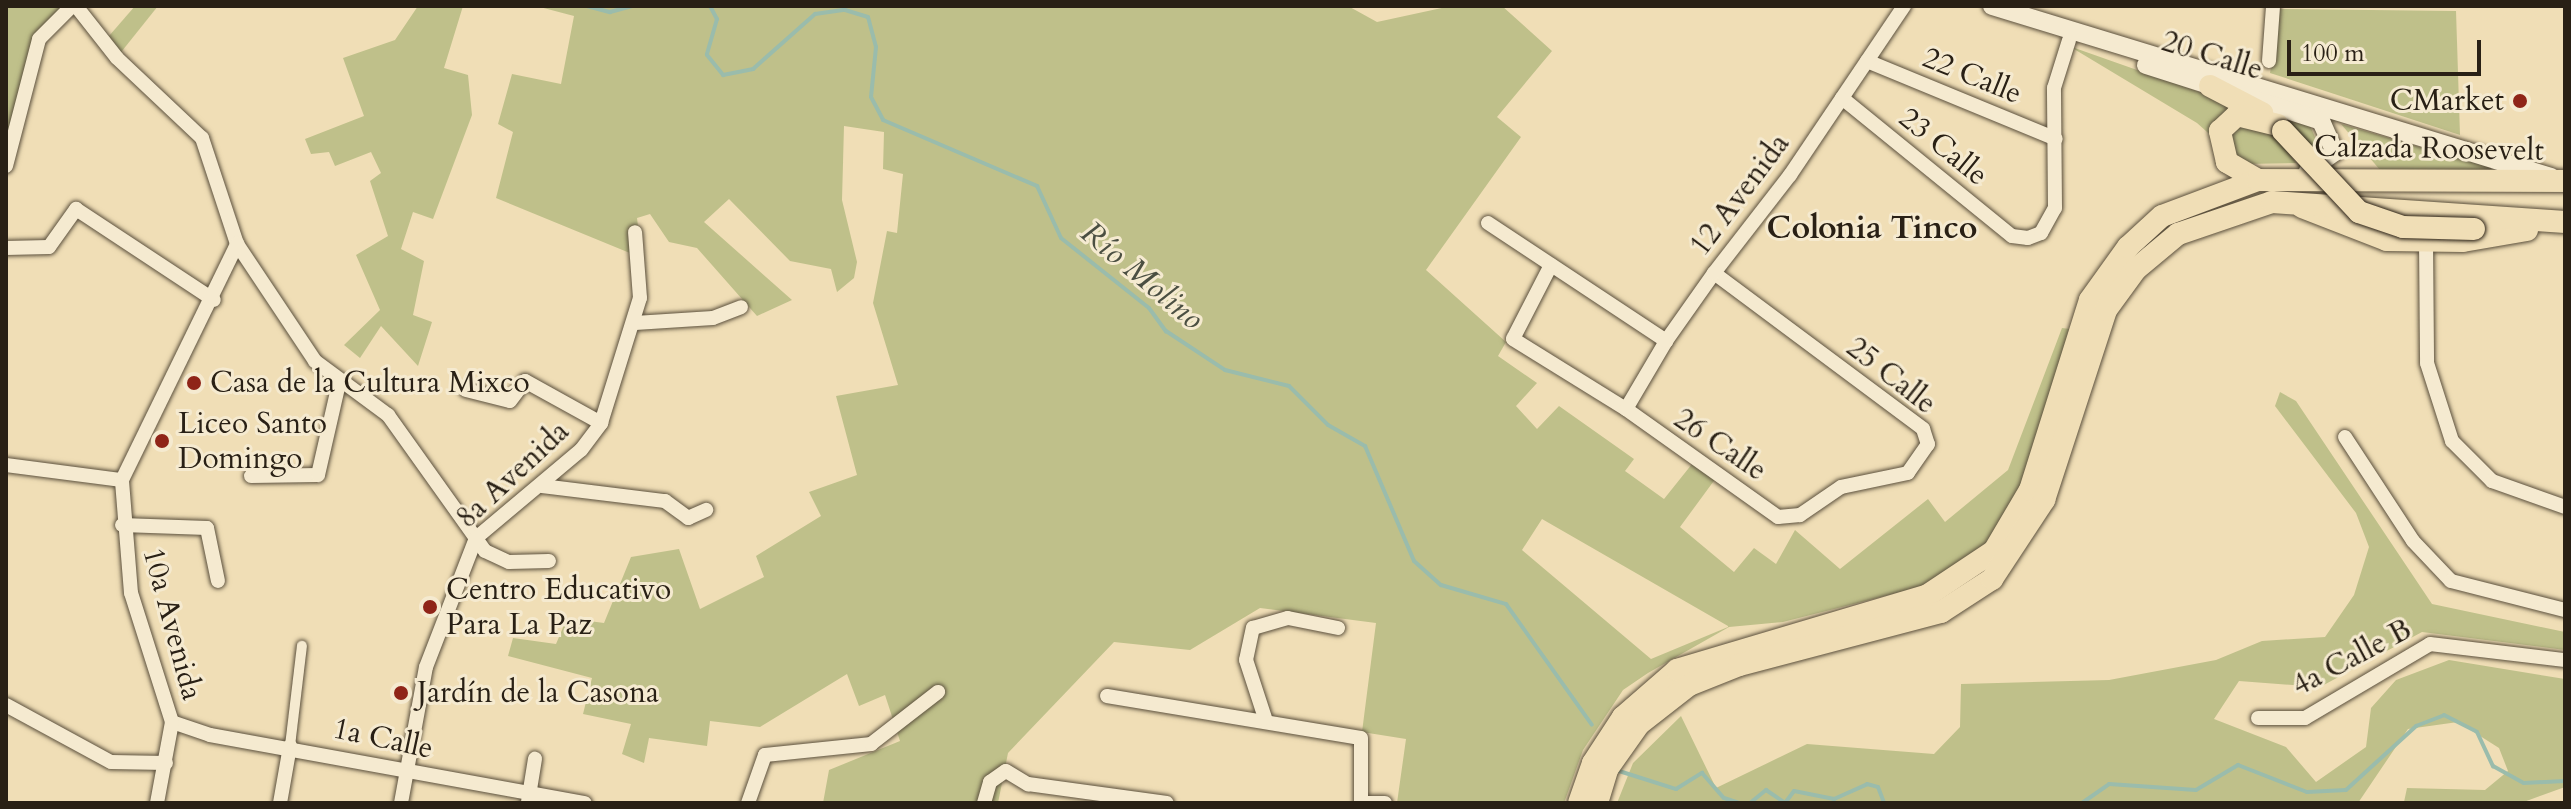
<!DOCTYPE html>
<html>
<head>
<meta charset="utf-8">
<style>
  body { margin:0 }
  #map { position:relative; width:2571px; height:809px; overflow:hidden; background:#f0deb6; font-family:Cardo,serif }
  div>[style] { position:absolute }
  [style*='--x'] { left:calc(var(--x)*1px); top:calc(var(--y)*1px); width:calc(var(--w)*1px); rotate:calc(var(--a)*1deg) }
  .green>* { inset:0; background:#bfc08a }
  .stream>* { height:4px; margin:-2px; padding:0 2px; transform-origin:2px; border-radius:2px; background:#9abcac }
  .roads { filter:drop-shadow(0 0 2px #5b503d) drop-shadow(0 0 2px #5b503d) }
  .pedestrian>* { height:10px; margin:-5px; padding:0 5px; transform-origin:5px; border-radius:5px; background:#f5ead0 }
  .minor>* { height:14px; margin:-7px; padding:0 7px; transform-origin:7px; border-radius:7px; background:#f5ead0 }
  .secondary>* { height:18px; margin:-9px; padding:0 9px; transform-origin:9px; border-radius:9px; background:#f5ead0 }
  .trunk>* { height:22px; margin:-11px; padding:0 11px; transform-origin:11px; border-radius:11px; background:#f0deb6 }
  .bridges { filter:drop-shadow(0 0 2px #292015) drop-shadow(0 0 2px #292015) }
  .trunk-bridge>* { height:22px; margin:-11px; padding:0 11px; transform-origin:11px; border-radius:11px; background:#f0deb6 }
  .dots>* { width:22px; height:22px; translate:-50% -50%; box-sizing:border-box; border:4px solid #f5ead0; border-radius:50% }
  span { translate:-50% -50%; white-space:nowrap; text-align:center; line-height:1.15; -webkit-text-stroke:6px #f5ead0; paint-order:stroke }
  .street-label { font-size:30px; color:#292015 }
  .poi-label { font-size:30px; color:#292015 }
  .right { translate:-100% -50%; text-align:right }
  .left { translate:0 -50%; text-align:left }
  .neighbourhood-label { font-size:32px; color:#292015; font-weight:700 }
  .water-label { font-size:32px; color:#4b4f42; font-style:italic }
  .frame { position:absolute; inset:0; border:8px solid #292015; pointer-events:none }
  .scale { position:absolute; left:2287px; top:40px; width:194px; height:36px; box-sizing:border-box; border:4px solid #292015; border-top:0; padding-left:10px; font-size:24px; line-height:28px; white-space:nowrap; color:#292015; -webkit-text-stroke:6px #f5ead0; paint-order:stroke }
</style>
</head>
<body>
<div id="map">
  <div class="green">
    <div style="clip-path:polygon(6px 6px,61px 6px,42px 43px,6px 172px)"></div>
    <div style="clip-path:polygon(135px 6px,158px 6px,118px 56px,109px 36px)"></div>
    <div style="clip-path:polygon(418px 6px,463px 6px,444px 68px,468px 75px,472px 115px,433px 219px,413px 212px,401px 249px,424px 261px,413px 315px,432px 322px,418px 366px,381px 326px,360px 358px,344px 345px,380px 310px,356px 255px,388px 236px,370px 181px,381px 173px,371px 152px,335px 166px,329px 152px,311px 154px,305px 139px,364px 116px,343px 58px,395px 40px)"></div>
    <div style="clip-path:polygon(evenodd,536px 6px,1348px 6px,1377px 22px,1451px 6px,1502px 6px,1552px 51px,1497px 117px,1521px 137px,1426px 270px,1506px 342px,1498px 356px,1537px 383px,1516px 406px,1537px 429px,1559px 406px,1634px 459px,1625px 471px,1664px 499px,1692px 464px,1716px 478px,1680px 527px,1734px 572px,1754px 548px,1776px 564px,1795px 530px,1840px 569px,1928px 499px,1945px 522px,2008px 470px,2062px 328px,2070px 329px,2017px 499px,1996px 537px,1936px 583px,1783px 622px,1729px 627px,1648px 673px,1623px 690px,1583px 750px,1564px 803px,1397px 803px,1406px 739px,1362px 732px,1376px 623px,1260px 608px,1190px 650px,1114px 642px,1008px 753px,998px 803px,823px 803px,829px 770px,900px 741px,885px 695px,859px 706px,847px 674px,760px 727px,710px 721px,707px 746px,649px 738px,644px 763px,622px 754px,631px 724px,583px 714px,592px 678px,508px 656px,513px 638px,556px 644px,567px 618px,604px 623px,631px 557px,679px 549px,700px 609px,764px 577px,756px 556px,821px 516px,809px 492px,857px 475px,836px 396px,898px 385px,873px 303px,887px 231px,897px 233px,903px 174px,883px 169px,884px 132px,844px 126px,842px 200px,857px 262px,854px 278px,837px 292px,831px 269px,790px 261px,729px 199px,704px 222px,792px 300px,757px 316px,697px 248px,669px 242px,650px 214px,637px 218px,642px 258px,496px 198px,513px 132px,498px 124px,512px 74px,561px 84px,574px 16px,536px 6px,1542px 519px,1728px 626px,1728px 627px,1651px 659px,1522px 550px,1542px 519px)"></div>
    <div style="clip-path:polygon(2280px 9px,2456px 11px,2460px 135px,2270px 73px)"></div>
    <div style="clip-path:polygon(2069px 46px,2208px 95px,2274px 134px,2296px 163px,2243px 164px,2197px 123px)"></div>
    <div style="clip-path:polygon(2278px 118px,2307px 119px,2322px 153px,2314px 160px)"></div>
    <div style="clip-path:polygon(2341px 124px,2499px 170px,2380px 170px)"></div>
    <div style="clip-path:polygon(2280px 392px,2296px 401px,2432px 604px,2565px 632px,2565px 650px,2422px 632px,2320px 687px,2239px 681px,2214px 719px,2286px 747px,2316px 782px,2366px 747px,2371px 708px,2396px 680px,2449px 660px,2565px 679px,2565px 787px,2521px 803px,2404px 802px,2407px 788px,2485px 790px,2508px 771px,2499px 748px,2458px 722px,2408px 729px,2358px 803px,1617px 803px,1633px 763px,1681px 716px,1716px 788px,1807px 744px,1934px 754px,1960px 727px,1961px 684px,2109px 680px,2216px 660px,2262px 641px,2325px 637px,2354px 595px,2369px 547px,2356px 513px,2275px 406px)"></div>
  </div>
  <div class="stream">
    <div style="--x:587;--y:6;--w:24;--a:15"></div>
    <div style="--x:610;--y:12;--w:23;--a:-15"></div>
    <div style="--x:710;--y:6;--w:15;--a:62"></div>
    <div style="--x:717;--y:19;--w:37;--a:106"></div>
    <div style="--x:707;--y:55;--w:26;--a:51"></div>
    <div style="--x:723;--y:75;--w:31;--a:-11"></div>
    <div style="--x:753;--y:69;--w:83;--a:-41.6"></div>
    <div style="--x:815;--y:14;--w:30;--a:-8"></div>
    <div style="--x:845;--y:10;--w:24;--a:17"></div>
    <div style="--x:868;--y:17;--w:31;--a:75"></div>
    <div style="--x:876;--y:47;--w:50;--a:95.7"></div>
    <div style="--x:871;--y:97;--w:26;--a:62"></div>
    <div style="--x:883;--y:120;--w:168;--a:23.2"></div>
    <div style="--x:1037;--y:186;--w:57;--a:65.2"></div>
    <div style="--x:1061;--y:238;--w:112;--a:38.5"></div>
    <div style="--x:1149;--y:308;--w:29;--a:54"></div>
    <div style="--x:1166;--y:331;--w:71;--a:33.5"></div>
    <div style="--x:1225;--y:370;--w:66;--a:14"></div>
    <div style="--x:1289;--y:386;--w:55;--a:45"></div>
    <div style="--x:1328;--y:425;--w:43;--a:29.6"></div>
    <div style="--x:1365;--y:446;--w:125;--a:66.9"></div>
    <div style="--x:1414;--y:561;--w:36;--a:42"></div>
    <div style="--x:1441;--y:585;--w:68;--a:16.3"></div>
    <div style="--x:1506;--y:604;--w:148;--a:54.6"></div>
    <div style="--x:1619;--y:771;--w:60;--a:17.5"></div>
    <div style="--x:1676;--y:789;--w:31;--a:-32"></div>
    <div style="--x:1702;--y:773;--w:33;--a:49"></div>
    <div style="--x:1724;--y:798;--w:16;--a:18"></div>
    <div style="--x:1750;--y:803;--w:21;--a:-39"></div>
    <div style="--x:1766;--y:790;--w:23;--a:34"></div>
    <div style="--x:1785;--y:803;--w:15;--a:-53"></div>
    <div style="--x:1794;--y:791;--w:41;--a:11.3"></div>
    <div style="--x:1834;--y:799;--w:36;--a:-24"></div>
    <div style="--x:1867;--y:784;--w:11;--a:15"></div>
    <div style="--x:1878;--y:787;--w:17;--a:69"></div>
    <div style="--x:2082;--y:803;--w:33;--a:-35"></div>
    <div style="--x:2109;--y:784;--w:87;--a:3.9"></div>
    <div style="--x:2196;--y:790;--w:49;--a:-30.8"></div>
    <div style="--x:2238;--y:765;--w:74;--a:21.4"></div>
    <div style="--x:2307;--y:792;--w:39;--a:-3"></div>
    <div style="--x:2346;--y:790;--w:95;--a:-42.4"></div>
    <div style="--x:2416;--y:726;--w:30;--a:-21"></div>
    <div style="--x:2444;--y:715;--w:37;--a:27"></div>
    <div style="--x:2477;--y:732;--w:38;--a:65"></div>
    <div style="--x:2493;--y:766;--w:35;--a:29"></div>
    <div style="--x:2524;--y:783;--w:41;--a:-2.8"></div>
  </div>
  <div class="roads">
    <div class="pedestrian">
      <div style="--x:290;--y:746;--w:101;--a:-83.2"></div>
    </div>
    <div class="minor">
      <div style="--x:76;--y:6;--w:66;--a:51.7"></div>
      <div style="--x:117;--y:58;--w:117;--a:43.3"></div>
      <div style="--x:202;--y:138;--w:112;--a:71.7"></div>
      <div style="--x:237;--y:244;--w:141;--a:56.3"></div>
      <div style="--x:315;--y:361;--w:91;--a:36.5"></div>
      <div style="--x:388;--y:415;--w:167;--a:54.5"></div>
      <div style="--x:485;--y:551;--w:26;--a:25"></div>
      <div style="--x:509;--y:562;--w:40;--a:-1.4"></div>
      <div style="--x:1867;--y:61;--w:204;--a:22.4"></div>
      <div style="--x:2269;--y:61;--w:55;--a:-85.8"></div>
      <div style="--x:1842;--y:98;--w:219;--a:39.1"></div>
      <div style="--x:2012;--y:236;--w:16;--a:7"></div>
      <div style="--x:2028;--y:238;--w:14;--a:-21"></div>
      <div style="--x:2041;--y:233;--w:29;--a:-61"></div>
      <div style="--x:2055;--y:208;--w:120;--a:-90.5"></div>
      <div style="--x:2054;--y:88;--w:50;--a:-72.6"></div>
      <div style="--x:6;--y:166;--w:131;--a:-75.4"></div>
      <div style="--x:39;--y:39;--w:47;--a:-45"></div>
      <div style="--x:1488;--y:223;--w:214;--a:33.5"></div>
      <div style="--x:2426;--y:241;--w:122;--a:89.5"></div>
      <div style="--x:2427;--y:363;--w:82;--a:72.2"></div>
      <div style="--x:2452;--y:441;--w:57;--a:45"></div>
      <div style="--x:2492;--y:481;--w:77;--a:19.6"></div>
      <div style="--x:6;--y:248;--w:43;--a:-1.3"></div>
      <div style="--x:49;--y:247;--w:47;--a:-54.6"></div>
      <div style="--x:76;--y:209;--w:165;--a:33.4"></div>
      <div style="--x:1551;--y:265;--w:83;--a:117.2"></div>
      <div style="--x:1513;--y:339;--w:133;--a:31.8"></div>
      <div style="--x:1714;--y:273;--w:261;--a:36.7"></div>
      <div style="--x:1923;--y:429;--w:16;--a:72"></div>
      <div style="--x:1928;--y:444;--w:35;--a:125"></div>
      <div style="--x:1908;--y:473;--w:68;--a:168.2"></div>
      <div style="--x:1841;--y:487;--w:50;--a:145.7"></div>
      <div style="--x:1800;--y:515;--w:22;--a:175"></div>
      <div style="--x:1778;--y:517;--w:186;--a:-144.6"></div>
      <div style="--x:1626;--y:409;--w:79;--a:-59.5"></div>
      <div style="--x:1666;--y:341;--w:83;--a:-54.8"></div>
      <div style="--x:1714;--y:273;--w:124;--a:-52.2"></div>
      <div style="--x:1790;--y:175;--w:204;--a:-56"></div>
      <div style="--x:635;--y:323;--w:78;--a:-3.7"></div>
      <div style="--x:713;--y:318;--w:30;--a:-21"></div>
      <div style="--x:466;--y:390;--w:45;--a:14"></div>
      <div style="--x:510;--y:401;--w:25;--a:-53"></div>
      <div style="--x:525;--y:381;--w:87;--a:28.9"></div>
      <div style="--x:2345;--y:437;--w:124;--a:56.8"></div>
      <div style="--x:2413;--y:541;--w:55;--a:46.5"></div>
      <div style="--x:2451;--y:581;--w:118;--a:14.3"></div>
      <div style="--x:6;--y:465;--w:117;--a:7.4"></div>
      <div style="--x:251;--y:476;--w:67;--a:-0.9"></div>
      <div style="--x:318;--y:475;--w:94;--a:-77.1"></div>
      <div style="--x:542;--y:486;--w:124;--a:7"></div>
      <div style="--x:665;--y:501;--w:29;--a:36"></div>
      <div style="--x:688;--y:518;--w:20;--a:-24"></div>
      <div style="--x:122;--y:525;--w:85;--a:2"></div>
      <div style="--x:207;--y:528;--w:54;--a:78.3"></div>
      <div style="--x:1107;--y:696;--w:257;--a:9.4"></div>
      <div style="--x:1361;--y:738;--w:65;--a:90"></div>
      <div style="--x:6;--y:705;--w:119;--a:28.5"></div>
      <div style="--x:111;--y:762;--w:55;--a:1"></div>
      <div style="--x:1265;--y:718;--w:61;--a:-108.1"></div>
      <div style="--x:1246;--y:660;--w:33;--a:-78"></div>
      <div style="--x:1253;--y:628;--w:36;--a:-16"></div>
      <div style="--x:1288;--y:618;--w:51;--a:11.3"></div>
      <div style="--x:2258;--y:718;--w:47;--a:0"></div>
      <div style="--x:2305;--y:718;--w:145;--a:-30.6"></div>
      <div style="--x:2430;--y:644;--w:136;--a:6.8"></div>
      <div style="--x:172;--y:722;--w:40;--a:18.9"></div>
      <div style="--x:210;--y:735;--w:381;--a:10.3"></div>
      <div style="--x:528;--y:802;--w:44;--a:-80.8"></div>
      <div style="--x:157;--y:803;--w:82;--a:-79.5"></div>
      <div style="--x:172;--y:722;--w:135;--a:-107.6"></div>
      <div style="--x:131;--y:593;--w:113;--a:-94.6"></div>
      <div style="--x:122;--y:480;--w:263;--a:-64"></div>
      <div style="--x:280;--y:803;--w:58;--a:-80"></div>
      <div style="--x:401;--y:803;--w:138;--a:-79.6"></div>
      <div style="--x:426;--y:667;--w:138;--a:-68.8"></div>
      <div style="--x:476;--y:538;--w:137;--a:-40"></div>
      <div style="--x:581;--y:450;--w:34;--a:-53"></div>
      <div style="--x:601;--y:423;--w:131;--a:-72.7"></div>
      <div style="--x:640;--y:298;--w:66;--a:-94.3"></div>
      <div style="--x:748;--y:803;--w:51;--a:-70.5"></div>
      <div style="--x:765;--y:755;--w:107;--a:-5.9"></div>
      <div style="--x:871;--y:744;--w:85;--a:-37.8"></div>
      <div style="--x:984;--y:803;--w:22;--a:-74"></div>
      <div style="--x:990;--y:782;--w:19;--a:-35"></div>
      <div style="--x:1006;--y:771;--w:26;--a:31"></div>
      <div style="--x:1028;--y:784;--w:140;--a:7.8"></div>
      <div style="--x:1362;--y:803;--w:23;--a:0"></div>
    </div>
    <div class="secondary">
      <div style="--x:1992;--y:6;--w:585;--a:17.01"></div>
      <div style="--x:2146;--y:65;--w:184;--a:17.7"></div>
      <div style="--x:2321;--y:121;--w:34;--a:66"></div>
      <div style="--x:2335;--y:152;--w:33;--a:145"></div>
    </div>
    <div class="trunk">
      <div style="--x:2210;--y:86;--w:59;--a:27.4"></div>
      <div style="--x:2258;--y:180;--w:36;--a:-150"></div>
      <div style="--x:2227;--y:162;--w:32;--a:-103"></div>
      <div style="--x:2220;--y:131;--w:23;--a:-43"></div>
      <div style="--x:2237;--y:115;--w:42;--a:13.7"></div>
      <div style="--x:2302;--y:207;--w:91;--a:21.2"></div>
      <div style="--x:2387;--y:240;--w:76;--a:0.8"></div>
      <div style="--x:2463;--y:241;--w:65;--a:-9.8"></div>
      <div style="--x:1579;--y:803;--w:42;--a:-70.7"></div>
      <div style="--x:1593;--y:763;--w:55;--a:-56.9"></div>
      <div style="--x:1623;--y:717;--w:72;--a:-41"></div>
      <div style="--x:1677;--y:670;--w:262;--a:-16.6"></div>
      <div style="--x:1928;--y:595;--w:79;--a:-33.7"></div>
      <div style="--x:1994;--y:551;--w:71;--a:-59.5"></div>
      <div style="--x:2030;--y:490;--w:199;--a:-72.5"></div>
      <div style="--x:2090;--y:300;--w:65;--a:-54.4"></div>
      <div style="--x:2128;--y:247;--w:46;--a:-42.4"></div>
      <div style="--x:2162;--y:216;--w:103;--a:-20.6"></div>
      <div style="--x:2258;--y:180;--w:307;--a:0.2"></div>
      <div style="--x:1597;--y:803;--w:37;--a:-73"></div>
      <div style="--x:1608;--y:768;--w:54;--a:-54.8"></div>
      <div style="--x:1639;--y:724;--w:63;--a:-38"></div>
      <div style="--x:1689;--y:685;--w:54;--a:-21.8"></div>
      <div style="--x:1739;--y:665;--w:209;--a:-14.7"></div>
      <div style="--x:1941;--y:612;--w:61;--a:-32.9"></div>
      <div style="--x:1992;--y:579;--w:95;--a:-56.6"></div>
      <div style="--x:2044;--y:500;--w:200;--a:-71.9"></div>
      <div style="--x:2106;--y:310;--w:51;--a:-53.8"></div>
      <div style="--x:2136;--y:269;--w:55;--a:-39.8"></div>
      <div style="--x:2178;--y:234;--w:99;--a:-18.8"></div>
      <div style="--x:2272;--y:202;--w:294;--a:3.9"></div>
    </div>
  </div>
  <div class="bridges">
    <div class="trunk-bridge">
      <div style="--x:2283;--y:131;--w:111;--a:46.8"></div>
      <div style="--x:2359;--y:212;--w:46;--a:18.8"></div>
      <div style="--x:2403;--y:227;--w:71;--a:1.6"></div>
    </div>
  </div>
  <div class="dots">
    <div style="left:2520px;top:101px;background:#8f2418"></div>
    <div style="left:194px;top:383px;background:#8f2418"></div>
    <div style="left:162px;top:441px;background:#8f2418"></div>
    <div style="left:430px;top:607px;background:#8f2418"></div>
    <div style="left:401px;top:693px;background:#8f2418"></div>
  </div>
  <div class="street-label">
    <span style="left:2212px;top:56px;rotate:17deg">20 Calle</span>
    <span style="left:1972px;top:76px;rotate:22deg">22 Calle</span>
    <span style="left:1943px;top:147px;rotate:39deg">23 Calle</span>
    <span style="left:2429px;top:149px;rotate:1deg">Calzada Roosevelt</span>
    <span style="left:1740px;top:195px;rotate:-53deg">12 Avenida</span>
    <span style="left:1891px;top:376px;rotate:38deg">25 Calle</span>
    <span style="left:1720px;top:445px;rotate:34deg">26 Calle</span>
    <span style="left:513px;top:475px;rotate:-43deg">8a Avenida</span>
    <span style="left:172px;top:624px;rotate:75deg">10a Avenida</span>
    <span style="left:2352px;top:658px;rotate:-28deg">4a Calle B</span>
    <span style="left:383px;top:739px;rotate:12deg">1a Calle</span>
  </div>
  <div class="poi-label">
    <span class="right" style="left:2504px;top:101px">CMarket</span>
    <span class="left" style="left:210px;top:383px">Casa de la Cultura Mixco</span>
    <span class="left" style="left:178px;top:441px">Liceo Santo<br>Domingo</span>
    <span class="left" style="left:446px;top:607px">Centro Educativo<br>Para La Paz</span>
    <span class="left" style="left:417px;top:693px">Jardín de la Casona</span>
  </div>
  <div class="neighbourhood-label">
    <span style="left:1872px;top:228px">Colonia Tinco</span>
  </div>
  <div class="water-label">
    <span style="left:1142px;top:276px;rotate:40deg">Río Molino</span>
  </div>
  <div class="frame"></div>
  <div class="scale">100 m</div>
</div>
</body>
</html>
